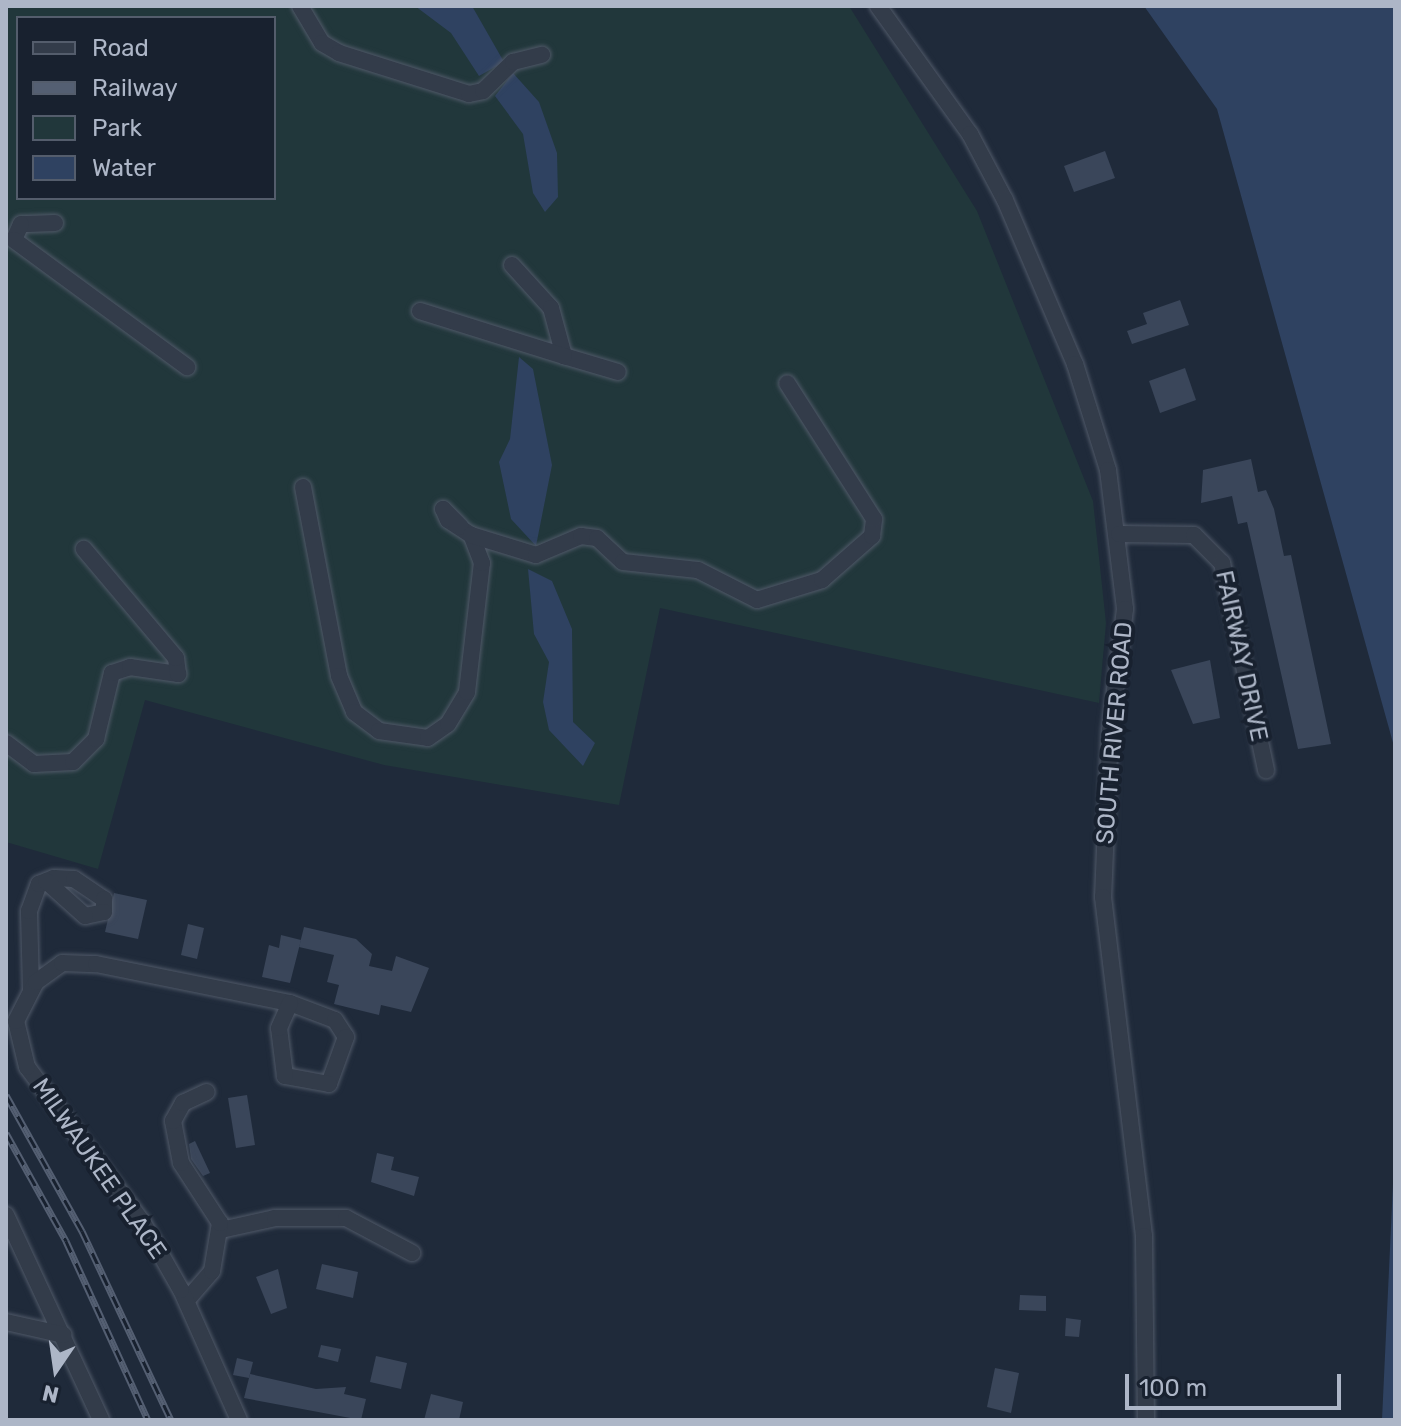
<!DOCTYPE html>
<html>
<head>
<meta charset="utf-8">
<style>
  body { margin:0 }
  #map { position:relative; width:1401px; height:1426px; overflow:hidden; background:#1f2a3a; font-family:Rubik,sans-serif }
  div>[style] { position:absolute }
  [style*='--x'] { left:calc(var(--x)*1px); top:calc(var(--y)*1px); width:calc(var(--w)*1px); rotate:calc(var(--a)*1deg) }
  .green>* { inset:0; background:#21373b }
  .water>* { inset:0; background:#2f4261 }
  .building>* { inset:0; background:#3a465a }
  .roads { filter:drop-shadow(0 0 2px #505968) drop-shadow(0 0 2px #505968) }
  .minor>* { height:16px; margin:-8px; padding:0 8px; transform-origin:8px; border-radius:8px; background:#333c4a }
  .rail>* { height:7px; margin-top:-3.5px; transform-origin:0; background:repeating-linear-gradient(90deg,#18212f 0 12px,#545f72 0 24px); box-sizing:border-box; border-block:2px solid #545f72 }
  span { translate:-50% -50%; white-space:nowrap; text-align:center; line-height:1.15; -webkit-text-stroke:8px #18212f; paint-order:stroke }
  .street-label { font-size:24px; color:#adb6c7 }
  .frame { position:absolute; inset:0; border:8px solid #adb6c7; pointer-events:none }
  .legend { position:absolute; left:16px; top:16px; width:260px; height:184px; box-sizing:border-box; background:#18212f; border:2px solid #545d6c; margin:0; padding:10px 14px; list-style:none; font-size:24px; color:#adb6c7 }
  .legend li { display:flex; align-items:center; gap:16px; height:40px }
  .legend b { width:40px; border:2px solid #545d6c }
  .north { position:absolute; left:16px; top:1330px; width:80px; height:80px; -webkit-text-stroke:6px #18212f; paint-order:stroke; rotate:193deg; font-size:22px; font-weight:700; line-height:32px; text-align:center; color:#adb6c7 }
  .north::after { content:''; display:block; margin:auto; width:28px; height:36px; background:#adb6c7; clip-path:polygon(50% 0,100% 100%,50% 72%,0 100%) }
  .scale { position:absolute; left:1125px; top:1374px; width:216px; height:36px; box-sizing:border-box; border:4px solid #adb6c7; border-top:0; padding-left:10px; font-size:24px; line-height:28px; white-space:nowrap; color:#adb6c7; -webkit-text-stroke:6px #18212f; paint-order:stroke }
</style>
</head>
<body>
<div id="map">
  <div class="green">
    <div style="clip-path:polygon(evenodd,6px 6px,849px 6px,977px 211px,1093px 501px,1106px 623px,1099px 703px,660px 608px,619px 805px,384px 765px,145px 700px,98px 869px,6px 842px,6px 6px,18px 18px,274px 18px,274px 198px,18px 198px,18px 18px)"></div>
  </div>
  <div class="water">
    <div style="clip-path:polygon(415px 6px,472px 6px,504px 62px,479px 76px,451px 33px)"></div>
    <div style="clip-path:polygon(1144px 6px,1395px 6px,1395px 750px,1217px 109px)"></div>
    <div style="clip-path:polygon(513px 73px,539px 102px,557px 153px,558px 197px,545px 212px,533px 193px,523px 134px,495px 96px)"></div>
    <div style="clip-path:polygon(519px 357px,533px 369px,552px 465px,536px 546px,511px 519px,499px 462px,510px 439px)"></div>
    <div style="clip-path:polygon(528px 569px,552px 581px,572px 629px,573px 722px,595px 743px,583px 766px,549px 730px,543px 702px,549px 662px,534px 634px)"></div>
    <div style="clip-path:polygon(1395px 1141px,1395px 1420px,1382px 1420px)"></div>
  </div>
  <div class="building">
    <div style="clip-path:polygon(1105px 151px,1115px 178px,1074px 192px,1064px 166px)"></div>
    <div style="clip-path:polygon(1180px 300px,1189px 325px,1132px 344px,1127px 331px,1147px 324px,1143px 313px)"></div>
    <div style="clip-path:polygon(1185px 368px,1196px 400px,1160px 413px,1149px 381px)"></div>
    <div style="clip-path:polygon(1251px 459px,1258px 492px,1266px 490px,1274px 509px,1284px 556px,1291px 555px,1331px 744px,1298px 749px,1247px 522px,1238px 524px,1232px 496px,1201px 503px,1203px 470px)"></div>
    <div style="clip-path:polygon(1210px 660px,1220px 718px,1193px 724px,1171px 670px)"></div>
    <div style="clip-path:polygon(114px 893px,147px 900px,138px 939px,105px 932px)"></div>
    <div style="clip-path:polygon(188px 924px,204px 928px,197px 959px,181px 955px)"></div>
    <div style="clip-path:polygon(304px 927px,356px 939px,372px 954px,369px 966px,392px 971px,396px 956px,429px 968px,411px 1012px,381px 1005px,379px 1015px,334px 1004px,339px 985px,327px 982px,334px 955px,299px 947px)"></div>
    <div style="clip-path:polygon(281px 935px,301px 940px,290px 983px,262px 977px,269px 945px,279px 948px)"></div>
    <div style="clip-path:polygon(247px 1095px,255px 1145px,236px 1148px,228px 1098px)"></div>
    <div style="clip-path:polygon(195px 1141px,210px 1173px,203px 1176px,191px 1159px,189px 1144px)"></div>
    <div style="clip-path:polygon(377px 1153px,394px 1157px,391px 1170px,419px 1177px,414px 1196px,371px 1182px)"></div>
    <div style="clip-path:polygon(322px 1264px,358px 1272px,353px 1298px,316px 1289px)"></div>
    <div style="clip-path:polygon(278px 1269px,287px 1308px,271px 1314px,256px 1277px)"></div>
    <div style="clip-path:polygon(1020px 1295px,1046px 1296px,1046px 1311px,1019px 1310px)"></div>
    <div style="clip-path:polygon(1066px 1318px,1081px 1320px,1079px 1337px,1065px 1336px)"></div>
    <div style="clip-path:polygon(321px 1345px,341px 1349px,338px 1362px,318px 1357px)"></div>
    <div style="clip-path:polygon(376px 1356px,407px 1363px,401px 1389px,370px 1382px)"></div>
    <div style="clip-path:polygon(237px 1358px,253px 1362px,249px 1378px,233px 1375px)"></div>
    <div style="clip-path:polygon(995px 1368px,1019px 1373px,1011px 1413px,987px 1407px)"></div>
    <div style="clip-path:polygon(250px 1374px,316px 1389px,346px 1387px,344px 1394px,366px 1399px,361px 1420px,244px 1398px)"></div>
    <div style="clip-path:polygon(431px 1394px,463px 1402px,459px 1420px,424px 1420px)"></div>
  </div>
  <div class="roads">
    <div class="minor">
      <div style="--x:300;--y:6;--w:43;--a:59.3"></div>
      <div style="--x:322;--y:43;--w:20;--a:30"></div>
      <div style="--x:339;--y:53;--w:136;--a:17.5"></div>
      <div style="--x:469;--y:94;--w:14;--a:-12"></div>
      <div style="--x:483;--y:91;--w:42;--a:-44"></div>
      <div style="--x:513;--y:62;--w:30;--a:-14"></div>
      <div style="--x:878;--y:6;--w:158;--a:54.3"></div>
      <div style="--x:970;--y:134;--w:75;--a:62.1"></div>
      <div style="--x:1005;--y:200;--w:178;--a:66.9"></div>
      <div style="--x:1075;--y:364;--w:111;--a:72.7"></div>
      <div style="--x:1108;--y:470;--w:140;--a:83"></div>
      <div style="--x:1125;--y:609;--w:123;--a:97"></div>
      <div style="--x:1110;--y:731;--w:166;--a:92.4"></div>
      <div style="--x:1103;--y:897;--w:341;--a:83.1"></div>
      <div style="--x:1144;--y:1236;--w:184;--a:89.4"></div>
      <div style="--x:55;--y:223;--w:34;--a:178"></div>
      <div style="--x:21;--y:224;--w:17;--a:114"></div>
      <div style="--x:14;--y:240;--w:215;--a:36.3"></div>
      <div style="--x:512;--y:265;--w:58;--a:47.8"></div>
      <div style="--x:551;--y:308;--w:50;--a:74.8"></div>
      <div style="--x:564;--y:356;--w:56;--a:16.5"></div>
      <div style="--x:420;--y:311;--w:151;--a:17.4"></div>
      <div style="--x:303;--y:487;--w:192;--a:79.2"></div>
      <div style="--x:339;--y:676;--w:39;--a:67"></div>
      <div style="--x:354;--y:712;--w:31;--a:37"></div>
      <div style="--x:379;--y:731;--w:49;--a:8.1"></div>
      <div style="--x:428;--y:738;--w:24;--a:-35"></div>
      <div style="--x:448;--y:724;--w:37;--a:-59"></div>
      <div style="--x:467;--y:692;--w:130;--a:-83.4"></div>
      <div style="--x:482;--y:563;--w:30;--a:-111"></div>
      <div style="--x:471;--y:535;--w:27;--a:-147"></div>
      <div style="--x:448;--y:520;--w:12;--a:-114"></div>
      <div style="--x:443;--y:509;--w:25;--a:45"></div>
      <div style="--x:1119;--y:534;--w:75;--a:0.8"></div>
      <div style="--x:1194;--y:535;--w:40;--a:45"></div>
      <div style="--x:1222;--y:563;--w:212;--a:78"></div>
      <div style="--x:471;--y:535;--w:68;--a:17.1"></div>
      <div style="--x:536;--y:555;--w:49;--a:-22.9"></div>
      <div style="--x:581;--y:536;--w:16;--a:7"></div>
      <div style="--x:597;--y:538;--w:35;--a:43"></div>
      <div style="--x:623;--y:562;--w:75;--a:6.1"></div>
      <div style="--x:698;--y:570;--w:66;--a:27"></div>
      <div style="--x:757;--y:600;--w:68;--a:-17.1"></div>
      <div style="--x:822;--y:580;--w:67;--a:-41.3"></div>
      <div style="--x:872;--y:536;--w:17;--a:-83"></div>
      <div style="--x:874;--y:519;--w:161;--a:-122.6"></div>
      <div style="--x:6;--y:743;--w:35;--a:37"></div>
      <div style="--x:34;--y:764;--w:39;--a:-3"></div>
      <div style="--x:73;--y:762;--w:33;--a:-45"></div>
      <div style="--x:96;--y:739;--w:68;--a:-76.4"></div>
      <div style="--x:112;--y:673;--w:19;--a:-18"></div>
      <div style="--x:130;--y:667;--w:49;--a:8.3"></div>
      <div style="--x:178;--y:674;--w:16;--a:-97"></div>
      <div style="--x:176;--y:658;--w:143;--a:-130.2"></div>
      <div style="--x:31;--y:989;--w:78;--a:-91.5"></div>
      <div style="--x:29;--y:911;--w:29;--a:-70"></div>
      <div style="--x:39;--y:884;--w:16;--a:-22"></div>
      <div style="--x:54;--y:878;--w:20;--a:3"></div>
      <div style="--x:74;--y:879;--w:36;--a:34"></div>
      <div style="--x:104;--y:899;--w:13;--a:90"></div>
      <div style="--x:104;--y:912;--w:19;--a:168"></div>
      <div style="--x:85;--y:916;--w:52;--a:-138.1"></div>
      <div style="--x:6;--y:1215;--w:226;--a:65.1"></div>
      <div style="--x:221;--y:1230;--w:55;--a:-12.5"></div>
      <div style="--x:275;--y:1218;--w:71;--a:0"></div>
      <div style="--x:346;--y:1218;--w:75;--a:27.9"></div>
      <div style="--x:187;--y:1300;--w:38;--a:-49"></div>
      <div style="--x:212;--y:1271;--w:49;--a:-80.5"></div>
      <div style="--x:220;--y:1223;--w:72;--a:-123"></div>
      <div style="--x:181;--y:1163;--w:43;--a:-100.8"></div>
      <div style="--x:173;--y:1121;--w:21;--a:-61"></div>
      <div style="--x:183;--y:1103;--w:26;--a:-25"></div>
      <div style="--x:6;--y:1322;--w:59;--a:12.6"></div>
      <div style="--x:239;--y:1420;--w:142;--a:-114"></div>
      <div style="--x:181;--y:1290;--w:77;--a:-119.6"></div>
      <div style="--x:143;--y:1223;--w:194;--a:-126.6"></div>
      <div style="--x:27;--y:1067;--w:47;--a:-103.4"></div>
      <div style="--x:16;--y:1021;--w:44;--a:-62.9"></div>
      <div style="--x:36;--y:982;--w:32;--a:-36"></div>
      <div style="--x:62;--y:963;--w:34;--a:2"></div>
      <div style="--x:96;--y:964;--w:198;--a:11.4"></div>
      <div style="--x:290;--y:1003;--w:48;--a:20.7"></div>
      <div style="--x:335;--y:1020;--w:20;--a:57"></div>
      <div style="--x:346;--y:1037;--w:50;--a:109.9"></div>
      <div style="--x:329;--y:1084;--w:45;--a:-169.7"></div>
      <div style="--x:285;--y:1076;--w:48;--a:-97.1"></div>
      <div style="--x:279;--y:1028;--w:27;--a:-66"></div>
    </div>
  </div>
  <div class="rail">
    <div style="--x:6;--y:1095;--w:156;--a:60.8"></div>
    <div style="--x:82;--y:1231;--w:209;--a:64.8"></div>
    <div style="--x:6;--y:1133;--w:124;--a:60.9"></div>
    <div style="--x:66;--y:1241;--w:197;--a:65.4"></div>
  </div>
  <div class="street-label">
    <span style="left:1241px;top:656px;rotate:78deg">FAIRWAY DRIVE</span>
    <span style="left:1115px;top:733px;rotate:-85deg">SOUTH RIVER ROAD</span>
    <span style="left:99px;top:1169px;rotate:55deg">MILWAUKEE PLACE</span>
  </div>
  <div class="frame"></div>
  <ul class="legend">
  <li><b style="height:10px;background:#333c4a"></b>Road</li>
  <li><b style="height:10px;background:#545f72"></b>Railway</li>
  <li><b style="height:22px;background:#21373b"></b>Park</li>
  <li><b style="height:22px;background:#2f4261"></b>Water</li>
  </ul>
  <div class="north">N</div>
  <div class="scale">100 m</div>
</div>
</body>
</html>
